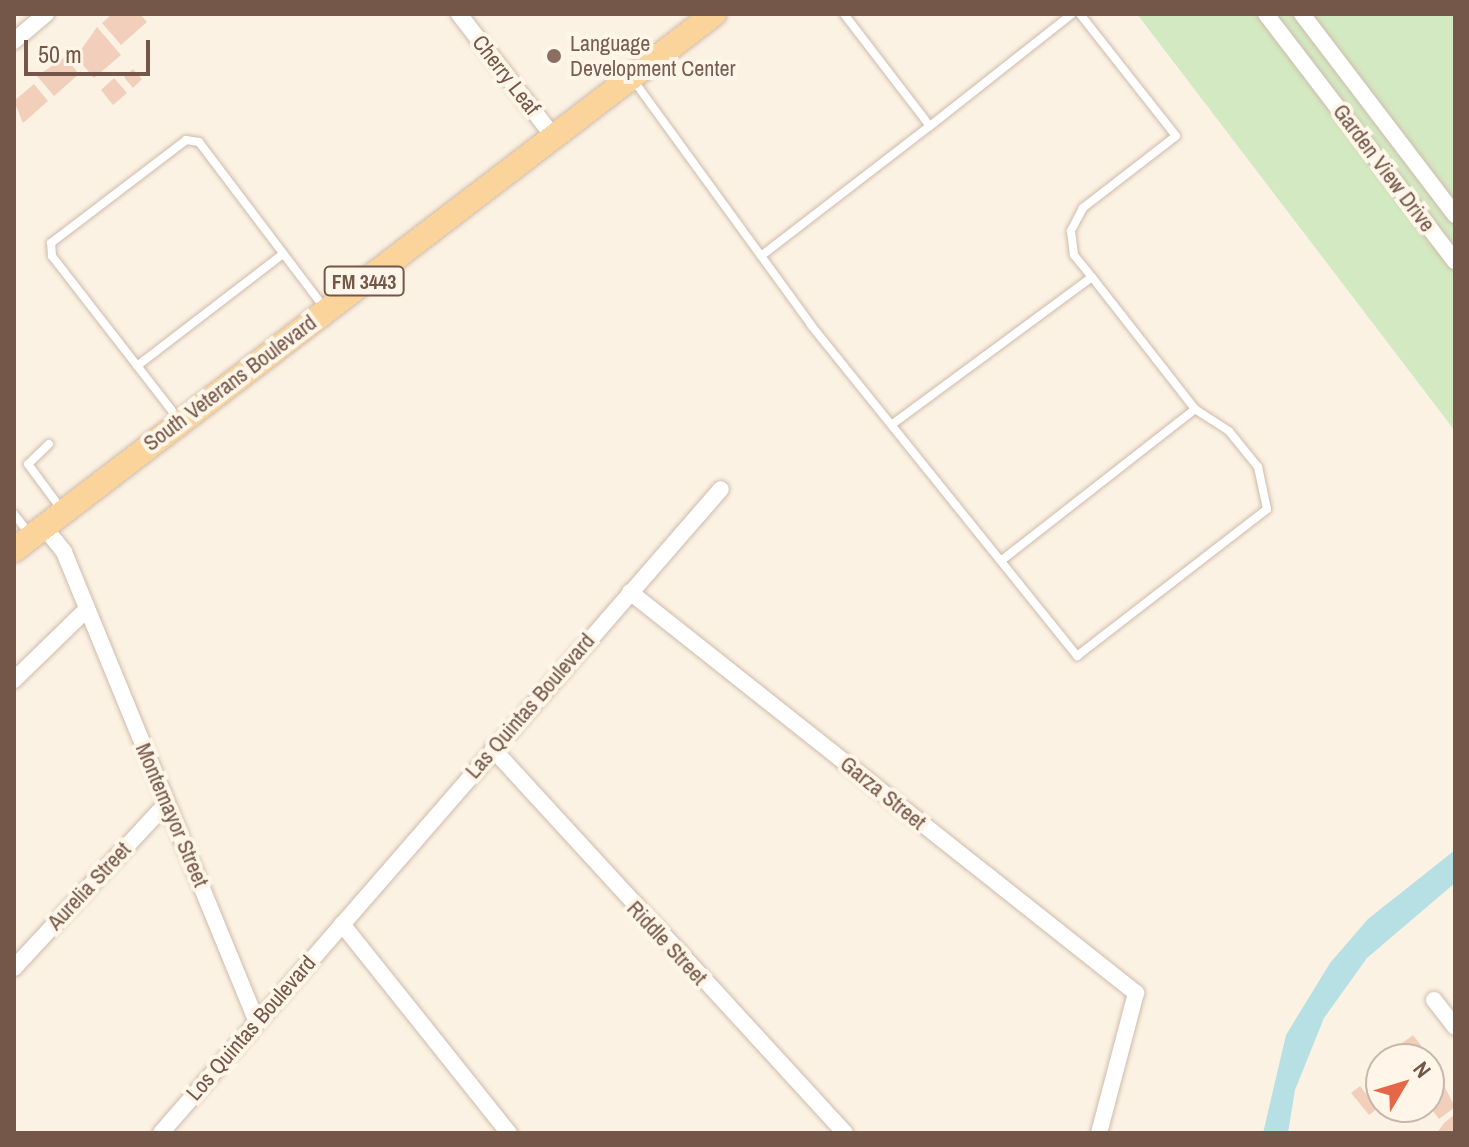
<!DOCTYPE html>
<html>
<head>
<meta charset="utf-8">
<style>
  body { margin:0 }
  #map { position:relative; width:1469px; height:1147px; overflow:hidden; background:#fcf2e3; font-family:"Archivo Narrow",sans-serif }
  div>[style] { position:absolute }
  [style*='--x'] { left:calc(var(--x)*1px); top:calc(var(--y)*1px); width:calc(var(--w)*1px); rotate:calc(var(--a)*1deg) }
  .green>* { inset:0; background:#d3e9c1 }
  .water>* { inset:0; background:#b7e0e5 }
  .building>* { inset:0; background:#f1cfba }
  .roads { filter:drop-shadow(0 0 2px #cfbbac) drop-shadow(0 0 2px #cfbbac) }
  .service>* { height:8px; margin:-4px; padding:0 4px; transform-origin:4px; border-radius:4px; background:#fff }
  .minor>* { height:16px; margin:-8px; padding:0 8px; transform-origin:8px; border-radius:8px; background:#fff }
  .primary>* { height:24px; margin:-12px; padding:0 12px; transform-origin:12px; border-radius:12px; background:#fbd49b }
  .dots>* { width:22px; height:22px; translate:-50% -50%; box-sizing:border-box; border:4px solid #fff6e9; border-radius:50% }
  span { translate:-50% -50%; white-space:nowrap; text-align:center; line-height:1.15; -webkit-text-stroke:8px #fff6e9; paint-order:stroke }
  .shield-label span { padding:2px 6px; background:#fff6e9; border:2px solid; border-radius:6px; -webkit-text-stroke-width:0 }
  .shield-label { font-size:20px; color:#745749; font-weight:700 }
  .education-label { font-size:22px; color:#785e54 }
  .left { translate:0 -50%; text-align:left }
  .street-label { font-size:22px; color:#745749 }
  .frame { position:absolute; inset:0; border:16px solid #745749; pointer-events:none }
  .north { position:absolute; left:1365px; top:1043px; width:80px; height:80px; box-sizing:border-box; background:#fff6e9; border:2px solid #c7b6a9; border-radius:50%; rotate:52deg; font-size:22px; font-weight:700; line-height:32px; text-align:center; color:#745749 }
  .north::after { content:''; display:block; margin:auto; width:28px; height:36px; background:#e66748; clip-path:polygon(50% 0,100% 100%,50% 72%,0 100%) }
  .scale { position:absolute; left:24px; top:40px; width:126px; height:36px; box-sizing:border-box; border:4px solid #745749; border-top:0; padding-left:10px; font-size:24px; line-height:28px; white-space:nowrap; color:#745749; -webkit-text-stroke:6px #fff6e9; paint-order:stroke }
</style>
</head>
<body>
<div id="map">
  <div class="green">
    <div style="clip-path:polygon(1137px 14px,1455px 14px,1455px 431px)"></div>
  </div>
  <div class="water">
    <div style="clip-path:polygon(1455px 850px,1455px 883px,1367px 958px,1324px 1018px,1295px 1090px,1288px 1133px,1263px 1133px,1286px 1035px,1330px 963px,1368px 919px)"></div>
  </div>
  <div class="building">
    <div style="clip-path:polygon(112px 14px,140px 14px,147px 22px,121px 45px,102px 23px)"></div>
    <div style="clip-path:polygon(97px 27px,121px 55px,94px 78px,76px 57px)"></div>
    <div style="clip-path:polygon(65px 57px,79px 74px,54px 96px,37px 76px)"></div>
    <div style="clip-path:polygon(133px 69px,142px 79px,133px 88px,124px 77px)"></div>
    <div style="clip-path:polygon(114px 78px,127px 93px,113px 105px,101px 90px)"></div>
    <div style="clip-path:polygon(34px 84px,48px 101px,23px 123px,14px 101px)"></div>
    <div style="clip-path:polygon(1413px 1035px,1433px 1061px,1429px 1064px,1429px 1059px,1401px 1059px,1394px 1049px)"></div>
    <div style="clip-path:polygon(1436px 1070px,1455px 1107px,1439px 1119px,1429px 1106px,1429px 1075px)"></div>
    <div style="clip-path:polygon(1360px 1086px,1377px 1109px,1369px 1115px,1351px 1093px)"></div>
    <div style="clip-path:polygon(1455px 1114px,1455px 1133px,1437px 1133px,1444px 1123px)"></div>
  </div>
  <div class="roads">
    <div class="service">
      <div style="--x:844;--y:14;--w:141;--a:52.5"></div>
      <div style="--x:930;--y:126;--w:181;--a:-38.3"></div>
      <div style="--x:1080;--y:14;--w:155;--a:51.8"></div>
      <div style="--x:1176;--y:136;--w:118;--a:142.3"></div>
      <div style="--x:1083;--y:208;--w:26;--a:118"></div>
      <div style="--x:1071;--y:231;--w:24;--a:83"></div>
      <div style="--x:1074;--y:255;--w:28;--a:51"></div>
      <div style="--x:634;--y:81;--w:301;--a:54"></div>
      <div style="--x:811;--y:325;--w:425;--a:51.2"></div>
      <div style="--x:1077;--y:656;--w:240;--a:-37.7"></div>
      <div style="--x:1267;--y:509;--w:43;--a:-102.1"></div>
      <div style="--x:1258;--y:467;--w:46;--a:-128.9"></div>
      <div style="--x:1229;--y:431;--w:40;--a:-147.1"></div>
      <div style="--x:1195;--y:409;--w:167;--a:-128"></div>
      <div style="--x:1092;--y:277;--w:246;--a:143.6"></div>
      <div style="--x:761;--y:256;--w:213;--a:-37.6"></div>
      <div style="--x:137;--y:366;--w:184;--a:-37.5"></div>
      <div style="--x:180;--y:421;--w:209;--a:-127.8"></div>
      <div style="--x:52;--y:256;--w:13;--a:-94"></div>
      <div style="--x:51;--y:243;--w:170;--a:-37.3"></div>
      <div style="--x:186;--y:140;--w:13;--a:9"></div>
      <div style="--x:199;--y:142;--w:211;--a:52.9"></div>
      <div style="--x:49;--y:444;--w:29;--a:136"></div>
      <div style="--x:28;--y:464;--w:57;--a:53.5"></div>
      <div style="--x:14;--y:514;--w:28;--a:52"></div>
      <div style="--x:1002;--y:560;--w:245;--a:-38"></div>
    </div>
    <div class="minor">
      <div style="--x:459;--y:14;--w:154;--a:52.4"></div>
      <div style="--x:1266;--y:14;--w:311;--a:52.6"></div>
      <div style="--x:1302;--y:14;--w:253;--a:52.7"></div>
      <div style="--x:14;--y:41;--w:42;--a:-40.2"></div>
      <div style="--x:44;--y:527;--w:32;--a:51"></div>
      <div style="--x:64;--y:552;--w:508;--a:67.68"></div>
      <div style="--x:630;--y:592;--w:646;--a:38.4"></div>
      <div style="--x:1136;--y:993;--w:145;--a:104.8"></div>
      <div style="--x:14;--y:680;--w:100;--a:-44.2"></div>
      <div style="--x:493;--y:749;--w:521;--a:47.49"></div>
      <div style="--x:342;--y:924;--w:268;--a:51.4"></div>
      <div style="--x:14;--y:968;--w:222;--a:-47.2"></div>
      <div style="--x:1434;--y:1000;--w:34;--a:52"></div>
      <div style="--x:161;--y:1133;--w:853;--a:-48.99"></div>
    </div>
    <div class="primary">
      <div style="--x:14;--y:550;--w:882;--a:-37.44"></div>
    </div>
  </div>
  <div class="dots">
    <div style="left:554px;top:56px;background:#8d6e63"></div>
  </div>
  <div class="shield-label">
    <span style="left:364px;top:281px">FM 3443</span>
  </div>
  <div class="education-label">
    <span class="left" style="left:570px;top:56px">Language<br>Development Center</span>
  </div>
  <div class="street-label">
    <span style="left:506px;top:75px;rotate:52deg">Cherry Leaf</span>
    <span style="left:1384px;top:168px;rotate:53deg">Garden View Drive</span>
    <span style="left:230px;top:383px;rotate:-37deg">South Veterans Boulevard</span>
    <span style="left:530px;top:706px;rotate:-49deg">Las Quintas Boulevard</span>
    <span style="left:883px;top:793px;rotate:39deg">Garza Street</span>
    <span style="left:172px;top:815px;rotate:67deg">Montemayor Street</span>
    <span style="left:89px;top:886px;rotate:-47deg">Aurelia Street</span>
    <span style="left:667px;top:943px;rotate:47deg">Riddle Street</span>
    <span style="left:251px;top:1028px;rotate:-49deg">Los Quintas Boulevard</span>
  </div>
  <div class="frame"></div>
  <div class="north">N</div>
  <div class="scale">50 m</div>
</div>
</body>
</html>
